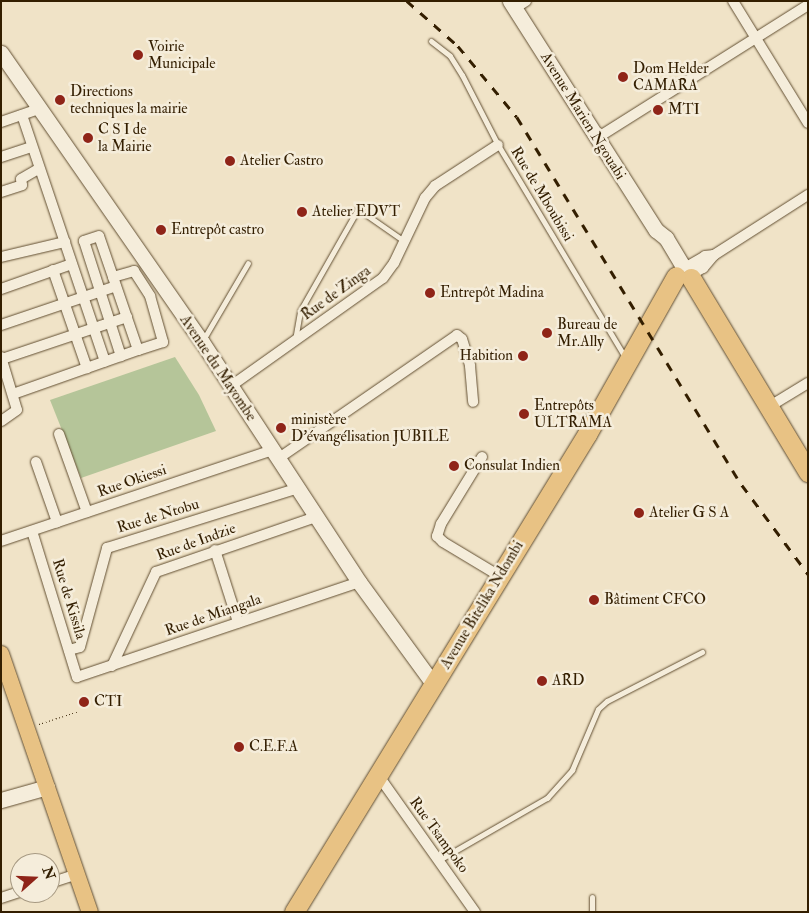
<!DOCTYPE html>
<html>
<head>
<meta charset="utf-8">
<style>
  body { margin:0 }
  #map { position:relative; width:809px; height:913px; overflow:hidden; background:#f0e3c7; font-family:"IM FELL Double Pica",serif }
  div>[style] { position:absolute }
  [style*='--x'] { left:calc(var(--x)*1px); top:calc(var(--y)*1px); width:calc(var(--w)*1px); rotate:calc(var(--a)*1deg) }
  .green>* { inset:0; background:#b5c599 }
  .path>* { height:1px; margin-top:-0.5px; transform-origin:0; background:repeating-linear-gradient(90deg,#331e00 0 1px,transparent 0 3.5px) }
  .roads { filter:drop-shadow(0 0 1px #624f32) drop-shadow(0 0 1px #624f32) }
  .lane>* { height:5px; margin:-2.5px; padding:0 2.5px; transform-origin:2.5px; border-radius:2.5px; background:#f5eddb }
  .street>* { height:10px; margin:-5px; padding:0 5px; transform-origin:5px; border-radius:5px; background:#f5eddb }
  .secondary>* { height:15px; margin:-7.5px; padding:0 7.5px; transform-origin:7.5px; border-radius:7.5px; background:#f5eddb }
  .primary>* { height:16px; margin:-8px; padding:0 8px; transform-origin:8px; border-radius:8px; background:#e8c284 }
  .highway>* { height:19px; margin:-9.5px; padding:0 9.5px; transform-origin:9.5px; border-radius:9.5px; background:#e8c284 }
  .rail>* { height:2.5px; margin-top:-1.25px; transform-origin:0; background:repeating-linear-gradient(90deg,#331e00 0 9px,transparent 0 18px) }
  .dots>* { width:14px; height:14px; translate:-50% -50%; box-sizing:border-box; border:2px solid #f5eddb; border-radius:50% }
  span { translate:-50% -50%; white-space:nowrap; text-align:center; line-height:1.15; -webkit-text-stroke:5px #f5eddb; paint-order:stroke }
  .poi-label { font-size:15px; color:#331e00 }
  .left { translate:0 -50%; text-align:left }
  .right { translate:-100% -50%; text-align:right }
  .street-label { font-size:15px; color:#331e00 }
  .frame { position:absolute; inset:0; border:2px solid #331e00; pointer-events:none }
  .north { position:absolute; left:10px; top:853px; width:50px; height:50px; box-sizing:border-box; background:#f5eddb; border:1px solid #a79a83; border-radius:50%; rotate:70deg; font-size:14px; font-weight:700; line-height:20px; text-align:center; color:#331e00 }
  .north::after { content:''; display:block; margin:auto; width:18px; height:22px; background:#8f2418; clip-path:polygon(50% 0,100% 100%,50% 72%,0 100%) }
</style>
</head>
<body>
<div id="map">
  <div class="green">
    <div style="clip-path:polygon(175px 357px,199px 395px,216px 431px,81px 478px,50px 400px)"></div>
  </div>
  <div class="path">
    <div style="--x:39;--y:724;--w:40;--a:-18"></div>
  </div>
  <div class="roads">
    <div class="lane">
      <div style="--x:431;--y:41;--w:24;--a:38"></div>
      <div style="--x:450;--y:56;--w:22;--a:58"></div>
      <div style="--x:462;--y:75;--w:79;--a:62.8"></div>
      <div style="--x:498;--y:145;--w:247;--a:59.1"></div>
      <div style="--x:203;--y:340;--w:89;--a:-59.7"></div>
      <div style="--x:295;--y:340;--w:29;--a:-80"></div>
      <div style="--x:300;--y:311;--w:117;--a:-60.4"></div>
      <div style="--x:358;--y:209;--w:56;--a:34.8"></div>
      <div style="--x:439;--y:860;--w:125;--a:-29.9"></div>
      <div style="--x:547;--y:798;--w:38;--a:-48"></div>
      <div style="--x:572;--y:770;--w:66;--a:-66.9"></div>
      <div style="--x:598;--y:709;--w:12;--a:-42"></div>
      <div style="--x:607;--y:701;--w:107;--a:-27.3"></div>
      <div style="--x:592;--y:897;--w:15;--a:90"></div>
    </div>
    <div class="street">
      <div style="--x:733;--y:1;--w:143;--a:58.4"></div>
      <div style="--x:515;--y:8;--w:13;--a:-32"></div>
      <div style="--x:22;--y:115;--w:260;--a:71.4"></div>
      <div style="--x:1;--y:122;--w:39;--a:-19"></div>
      <div style="--x:597;--y:138;--w:249;--a:-32.2"></div>
      <div style="--x:1;--y:157;--w:32;--a:-18"></div>
      <div style="--x:1;--y:192;--w:22;--a:-18"></div>
      <div style="--x:22;--y:185;--w:6;--a:-99"></div>
      <div style="--x:21;--y:179;--w:20;--a:-30"></div>
      <div style="--x:1;--y:257;--w:66;--a:-13.2"></div>
      <div style="--x:688;--y:266;--w:20;--a:-30"></div>
      <div style="--x:705;--y:256;--w:9;--a:-6"></div>
      <div style="--x:53;--y:270;--w:104;--a:70.9"></div>
      <div style="--x:692;--y:274;--w:13;--a:-29"></div>
      <div style="--x:703;--y:268;--w:17;--a:-50"></div>
      <div style="--x:714;--y:255;--w:112;--a:-32.6"></div>
      <div style="--x:113;--y:277;--w:22;--a:-16"></div>
      <div style="--x:134;--y:271;--w:30;--a:57"></div>
      <div style="--x:150;--y:296;--w:48;--a:74.2"></div>
      <div style="--x:163;--y:342;--w:26;--a:162"></div>
      <div style="--x:1;--y:289;--w:75;--a:-19.4"></div>
      <div style="--x:1;--y:325;--w:121;--a:-18.7"></div>
      <div style="--x:1;--y:357;--w:55;--a:73.2"></div>
      <div style="--x:17;--y:410;--w:19;--a:145"></div>
      <div style="--x:2;--y:359;--w:132;--a:-18.6"></div>
      <div style="--x:231;--y:386;--w:186;--a:-35.4"></div>
      <div style="--x:383;--y:278;--w:19;--a:-54"></div>
      <div style="--x:394;--y:263;--w:72;--a:-64.5"></div>
      <div style="--x:425;--y:198;--w:16;--a:-50"></div>
      <div style="--x:435;--y:186;--w:75;--a:-33.1"></div>
      <div style="--x:13;--y:394;--w:133;--a:-19.4"></div>
      <div style="--x:138;--y:350;--w:120;--a:-108.9"></div>
      <div style="--x:99;--y:236;--w:16;--a:162"></div>
      <div style="--x:84;--y:241;--w:121;--a:72.2"></div>
      <div style="--x:767;--y:408;--w:48;--a:-31.4"></div>
      <div style="--x:59;--y:434;--w:83;--a:70.3"></div>
      <div style="--x:482;--y:457;--w:79;--a:121.5"></div>
      <div style="--x:441;--y:524;--w:13;--a:108"></div>
      <div style="--x:437;--y:536;--w:8;--a:45"></div>
      <div style="--x:443;--y:542;--w:64;--a:31"></div>
      <div style="--x:279;--y:458;--w:216;--a:-34.6"></div>
      <div style="--x:457;--y:335;--w:6;--a:39"></div>
      <div style="--x:462;--y:339;--w:28;--a:73"></div>
      <div style="--x:470;--y:366;--w:36;--a:85"></div>
      <div style="--x:36;--y:462;--w:64;--a:70.7"></div>
      <div style="--x:32;--y:531;--w:153;--a:72.9"></div>
      <div style="--x:77;--y:677;--w:298;--a:-18.6"></div>
      <div style="--x:1;--y:541;--w:287;--a:-18.5"></div>
      <div style="--x:215;--y:550;--w:76;--a:72.3"></div>
      <div style="--x:69;--y:650;--w:11;--a:-15"></div>
      <div style="--x:80;--y:647;--w:103;--a:-74.7"></div>
      <div style="--x:107;--y:548;--w:200;--a:-17.4"></div>
      <div style="--x:112;--y:666;--w:104;--a:-64.9"></div>
      <div style="--x:156;--y:572;--w:169;--a:-19"></div>
      <div style="--x:378;--y:775;--w:168;--a:54.7"></div>
      <div style="--x:50;--y:883;--w:28;--a:-18"></div>
      <div style="--x:1;--y:898;--w:20;--a:-18"></div>
    </div>
    <div class="secondary">
      <div style="--x:510;--y:1;--w:272;--a:57.5"></div>
      <div style="--x:656;--y:230;--w:13;--a:39"></div>
      <div style="--x:666;--y:238;--w:31;--a:59"></div>
      <div style="--x:1;--y:53;--w:352;--a:55.2"></div>
      <div style="--x:202;--y:342;--w:287;--a:56.8"></div>
      <div style="--x:359;--y:582;--w:127;--a:53.9"></div>
      <div style="--x:1;--y:800;--w:48;--a:-15.8"></div>
    </div>
    <div class="primary">
      <div style="--x:1;--y:654;--w:273;--a:71"></div>
    </div>
    <div class="highway">
      <div style="--x:691;--y:278;--w:227;--a:58.9"></div>
      <div style="--x:294;--y:912;--w:561;--a:-58.49"></div>
      <div style="--x:587;--y:434;--w:181;--a:-60.6"></div>
    </div>
  </div>
  <div class="rail">
    <div style="--x:407;--y:1;--w:68;--a:41.4"></div>
    <div style="--x:458;--y:46;--w:92;--a:50.3"></div>
    <div style="--x:517;--y:117;--w:431;--a:58.6"></div>
    <div style="--x:742;--y:485;--w:111;--a:53.4"></div>
  </div>
  <div class="dots">
    <div style="left:138px;top:55px;background:#8f2418"></div>
    <div style="left:623px;top:77px;background:#8f2418"></div>
    <div style="left:60px;top:100px;background:#8f2418"></div>
    <div style="left:658px;top:110px;background:#8f2418"></div>
    <div style="left:88px;top:138px;background:#8f2418"></div>
    <div style="left:230px;top:161px;background:#8f2418"></div>
    <div style="left:302px;top:212px;background:#8f2418"></div>
    <div style="left:161px;top:230px;background:#8f2418"></div>
    <div style="left:430px;top:293px;background:#8f2418"></div>
    <div style="left:547px;top:333px;background:#8f2418"></div>
    <div style="left:523px;top:356px;background:#8f2418"></div>
    <div style="left:524px;top:414px;background:#8f2418"></div>
    <div style="left:281px;top:428px;background:#8f2418"></div>
    <div style="left:454px;top:466px;background:#8f2418"></div>
    <div style="left:639px;top:513px;background:#8f2418"></div>
    <div style="left:594px;top:600px;background:#8f2418"></div>
    <div style="left:542px;top:681px;background:#8f2418"></div>
    <div style="left:84px;top:702px;background:#8f2418"></div>
    <div style="left:239px;top:747px;background:#8f2418"></div>
  </div>
  <div class="poi-label">
    <span class="left" style="left:148px;top:55px">Voirie<br>Municipale</span>
    <span class="left" style="left:633px;top:77px">Dom Helder<br>CAMARA</span>
    <span class="left" style="left:70px;top:100px">Directions<br>techniques la mairie</span>
    <span class="left" style="left:668px;top:110px">MTI</span>
    <span class="left" style="left:98px;top:138px">C S I de<br>la Mairie</span>
    <span class="left" style="left:240px;top:161px">Atelier Castro</span>
    <span class="left" style="left:312px;top:212px">Atelier EDVT</span>
    <span class="left" style="left:171px;top:230px">Entrepôt castro</span>
    <span class="left" style="left:440px;top:293px">Entrepôt Madina</span>
    <span class="left" style="left:557px;top:333px">Bureau de<br>Mr.Ally</span>
    <span class="right" style="left:513px;top:356px">Habition</span>
    <span class="left" style="left:534px;top:414px">Entrepôts<br>ULTRAMA</span>
    <span class="left" style="left:291px;top:428px">ministère<br>D'évangélisation JUBILE</span>
    <span class="left" style="left:464px;top:466px">Consulat Indien</span>
    <span class="left" style="left:649px;top:513px">Atelier G S A</span>
    <span class="left" style="left:604px;top:600px">Bâtiment CFCO</span>
    <span class="left" style="left:552px;top:681px">ARD</span>
    <span class="left" style="left:94px;top:702px">CTI</span>
    <span class="left" style="left:249px;top:747px">C.E.F.A</span>
  </div>
  <div class="street-label">
    <span style="left:583px;top:116px;rotate:58deg">Avenue Marien Ngouabi</span>
    <span style="left:542px;top:194px;rotate:59deg">Rue de Mboubissi</span>
    <span style="left:336px;top:293px;rotate:-36deg">Rue de Zinga</span>
    <span style="left:218px;top:368px;rotate:56deg">Avenue du Mayombe</span>
    <span style="left:132px;top:481px;rotate:-19deg">Rue Okiessi</span>
    <span style="left:158px;top:516px;rotate:-17deg">Rue de Ntobu</span>
    <span style="left:196px;top:542px;rotate:-20deg">Rue de Indzie</span>
    <span style="left:69px;top:599px;rotate:73deg">Rue de Kissila</span>
    <span style="left:482px;top:605px;rotate:-59deg">Avenue Bitelika Ndombi</span>
    <span style="left:213px;top:615px;rotate:-19deg">Rue de Miangala</span>
    <span style="left:439px;top:835px;rotate:54deg">Rue Tsampoko</span>
  </div>
  <div class="frame"></div>
  <div class="north">N</div>
</div>
</body>
</html>
